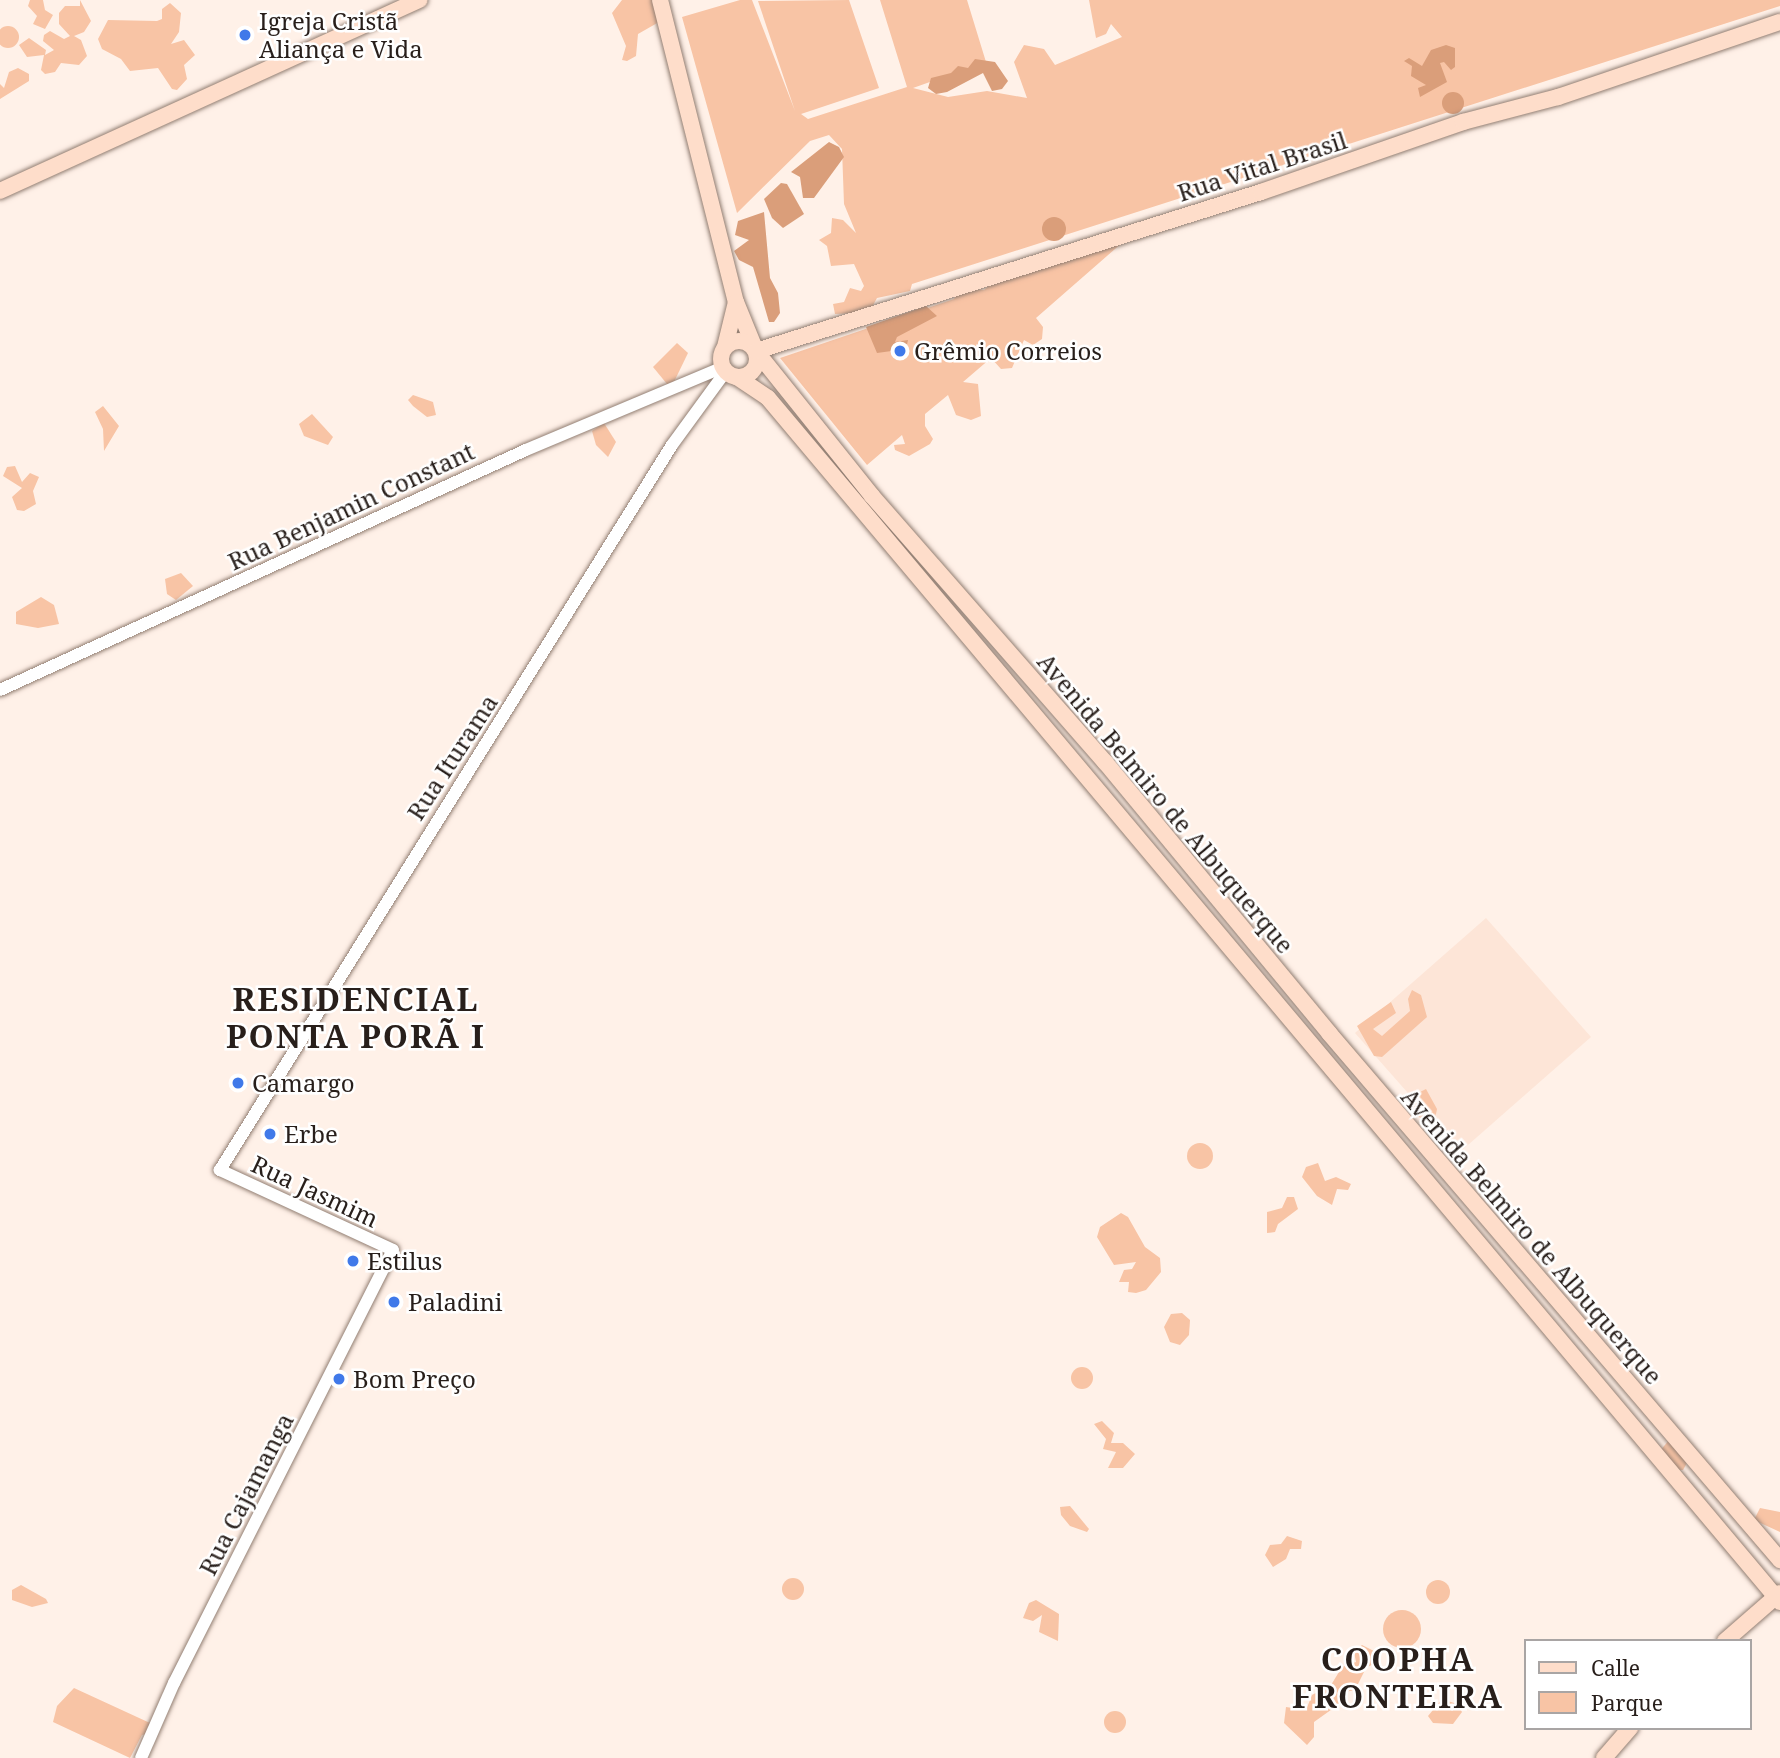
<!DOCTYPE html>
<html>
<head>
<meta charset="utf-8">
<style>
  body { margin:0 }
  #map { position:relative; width:1780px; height:1758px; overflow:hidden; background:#fff1e8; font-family:"Noto Serif",serif }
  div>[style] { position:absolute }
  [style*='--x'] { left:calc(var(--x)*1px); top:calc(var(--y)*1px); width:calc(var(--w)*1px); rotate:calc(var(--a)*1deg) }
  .built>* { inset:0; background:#fde5d7 }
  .green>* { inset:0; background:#f8c4a5 }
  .round { border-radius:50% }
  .water>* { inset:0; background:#da9e7a }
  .roads { filter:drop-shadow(0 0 2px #927e72) drop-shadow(0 0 2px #927e72) }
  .minor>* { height:12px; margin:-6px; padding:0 6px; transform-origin:6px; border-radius:6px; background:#fff }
  .major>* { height:16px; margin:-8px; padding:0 8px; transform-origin:8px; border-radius:8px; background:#feddca }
  .major>.ring { margin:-8px; padding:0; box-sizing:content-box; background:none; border:16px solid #feddca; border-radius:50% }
  .dots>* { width:19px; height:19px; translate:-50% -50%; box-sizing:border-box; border:4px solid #fff; border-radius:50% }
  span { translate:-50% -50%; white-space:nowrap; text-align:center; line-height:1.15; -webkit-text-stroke:5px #fff; paint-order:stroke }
  .poi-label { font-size:24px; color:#281f1b }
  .left { translate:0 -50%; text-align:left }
  .street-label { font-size:24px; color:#281f1b }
  .district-label { font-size:32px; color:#281f1b; font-weight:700; letter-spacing:2px }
  .legend { position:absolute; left:1524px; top:1639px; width:228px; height:91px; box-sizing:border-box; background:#fff; border:2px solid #a9a5a4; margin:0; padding:9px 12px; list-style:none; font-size:21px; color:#281f1b }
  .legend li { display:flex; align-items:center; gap:14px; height:35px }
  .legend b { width:35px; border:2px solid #a9a5a4 }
</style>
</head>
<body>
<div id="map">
  <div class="built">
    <div style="clip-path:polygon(1486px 918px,1591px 1037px,1460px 1152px,1355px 1033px)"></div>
  </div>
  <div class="green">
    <div style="clip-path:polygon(30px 0,43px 0,45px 10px,53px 15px,45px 29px,33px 24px,37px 16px,28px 6px)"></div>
    <div style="clip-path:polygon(80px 0,91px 21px,84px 32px,74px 36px,81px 40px,87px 56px,79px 65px,61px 63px,55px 72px,45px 74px,41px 70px,44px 55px,27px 57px,19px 45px,29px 38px,46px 50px,45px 55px,54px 50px,43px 41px,44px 35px,50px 31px,64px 39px,70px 36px,59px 24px,59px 13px,65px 6px,80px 6px)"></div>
    <div style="clip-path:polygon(622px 0,652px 0,659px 22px,638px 34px,636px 56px,627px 61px,622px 60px,626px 46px,612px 13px)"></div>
    <div style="clip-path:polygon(740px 0,752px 0,795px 111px,758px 1px,849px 0,879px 88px,801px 114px,808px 119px,907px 87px,880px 0,967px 0,986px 62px,913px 88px,948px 97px,987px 91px,1027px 98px,1014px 62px,1024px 45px,1044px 49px,1055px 65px,1122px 37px,1111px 24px,1106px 34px,1096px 38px,1089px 0,1780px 0,1780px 6px,912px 284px,910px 291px,877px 298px,872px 307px,857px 313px,835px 314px,833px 304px,844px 302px,850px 288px,861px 291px,864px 286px,854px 264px,831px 266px,827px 246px,819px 240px,831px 233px,832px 218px,843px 220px,856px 233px,844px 204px,842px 149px,829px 135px,810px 141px,737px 213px,682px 17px)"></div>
    <div style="clip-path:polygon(170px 3px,181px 13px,179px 32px,171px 44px,184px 40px,195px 55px,184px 65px,187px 79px,177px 90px,172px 89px,158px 68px,130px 71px,121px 59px,102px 49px,98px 39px,108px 20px,157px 21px,162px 19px,162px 9px)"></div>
    <div class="round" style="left:-3px;top:26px;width:22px;height:22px"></div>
    <div style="clip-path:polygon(18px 68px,29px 74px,29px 81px,0 99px,0 84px,4px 88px,9px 72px)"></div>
    <div style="clip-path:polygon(1123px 242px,1036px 318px,1043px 327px,1042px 339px,1033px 345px,1024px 340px,1012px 368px,1001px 369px,991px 358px,963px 382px,978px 384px,981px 416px,971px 420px,956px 415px,948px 395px,925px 414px,925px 426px,933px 439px,930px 444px,909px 456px,895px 450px,894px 445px,905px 444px,902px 435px,867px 465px,780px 358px,954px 299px,961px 288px,984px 290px,999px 277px)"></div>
    <div style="clip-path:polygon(677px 343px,688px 353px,673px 384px,667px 384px,653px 367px)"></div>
    <div style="clip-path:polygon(413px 395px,433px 402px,436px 415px,427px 417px,413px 406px,408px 400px)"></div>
    <div style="clip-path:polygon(103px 406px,119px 426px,104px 451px,103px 429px,95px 412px)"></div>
    <div style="clip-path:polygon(312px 414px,333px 437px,328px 445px,304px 436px,299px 424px)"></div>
    <div style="clip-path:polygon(604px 423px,616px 442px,608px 457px,596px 445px,592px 431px)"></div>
    <div style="clip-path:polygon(15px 466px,22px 482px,30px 473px,39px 477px,33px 491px,36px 504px,24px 511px,17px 510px,12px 497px,22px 488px,3px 476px,7px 467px)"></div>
    <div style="clip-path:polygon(181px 573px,193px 586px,176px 600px,167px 594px,165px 579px)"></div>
    <div style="clip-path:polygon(41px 597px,54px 605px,59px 624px,38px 628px,16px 624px,16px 612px)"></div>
    <div style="clip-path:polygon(1412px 990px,1421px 995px,1427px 1017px,1382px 1057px,1374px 1056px,1357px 1026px,1391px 1002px,1396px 1013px,1373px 1029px,1382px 1036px,1410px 1011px,1408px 999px)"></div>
    <div style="clip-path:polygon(1426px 1089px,1437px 1109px,1435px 1119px,1428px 1121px,1412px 1114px,1409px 1106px,1410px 1097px)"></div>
    <div class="round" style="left:1187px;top:1143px;width:26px;height:26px"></div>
    <div style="clip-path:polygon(1318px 1163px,1325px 1181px,1336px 1177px,1351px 1184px,1348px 1190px,1337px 1189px,1332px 1205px,1317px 1196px,1302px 1177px,1306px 1167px)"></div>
    <div style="clip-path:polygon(1287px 1197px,1294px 1197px,1298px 1209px,1278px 1224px,1275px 1232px,1267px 1233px,1267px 1212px,1282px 1208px)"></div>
    <div style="clip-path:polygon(1121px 1213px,1128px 1217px,1145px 1247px,1160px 1258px,1161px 1272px,1146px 1290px,1136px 1293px,1128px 1292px,1129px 1282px,1119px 1282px,1124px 1270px,1132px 1269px,1136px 1262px,1114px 1265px,1097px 1237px,1100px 1227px)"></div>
    <div style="clip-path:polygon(1182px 1313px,1190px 1320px,1189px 1335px,1180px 1345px,1170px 1342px,1164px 1327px,1171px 1314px)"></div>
    <div class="round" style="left:1071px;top:1367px;width:22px;height:22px"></div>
    <div style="clip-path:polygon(1102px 1421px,1114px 1433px,1111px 1443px,1123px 1443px,1135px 1454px,1123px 1468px,1108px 1468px,1116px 1452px,1103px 1449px,1106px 1439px,1094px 1424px)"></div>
    <div style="clip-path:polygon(1669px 1440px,1688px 1461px,1683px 1470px,1677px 1470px,1660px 1451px)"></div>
    <div style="clip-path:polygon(1070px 1506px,1089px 1529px,1087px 1532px,1070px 1526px,1061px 1515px,1060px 1507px)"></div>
    <div style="clip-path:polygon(1760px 1508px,1780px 1512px,1780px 1532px,1754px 1520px)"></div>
    <div style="clip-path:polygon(1287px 1536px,1302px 1541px,1301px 1549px,1290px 1549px,1286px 1559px,1273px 1567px,1265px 1555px,1270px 1545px,1281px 1544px)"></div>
    <div class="round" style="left:782px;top:1578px;width:22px;height:22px"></div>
    <div class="round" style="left:1426px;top:1580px;width:24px;height:24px"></div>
    <div style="clip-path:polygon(21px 1585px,46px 1599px,48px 1603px,32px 1607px,12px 1600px,12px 1590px)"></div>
    <div style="clip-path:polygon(1036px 1600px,1059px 1614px,1058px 1641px,1039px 1632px,1042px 1615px,1033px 1621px,1023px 1618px,1029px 1603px)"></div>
    <div class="round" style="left:1383px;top:1610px;width:38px;height:38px"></div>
    <div style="clip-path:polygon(1362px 1645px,1376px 1652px,1379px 1661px,1366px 1668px,1355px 1690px,1345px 1692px,1342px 1702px,1314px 1722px,1314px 1737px,1307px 1745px,1284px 1723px,1286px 1707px,1306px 1710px,1312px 1695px,1331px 1685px,1342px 1667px,1356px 1662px,1354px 1652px)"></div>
    <div style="clip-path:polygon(74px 1688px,150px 1723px,151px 1733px,142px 1735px,130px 1758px,53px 1722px,57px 1706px)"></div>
    <div style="clip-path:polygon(1442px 1699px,1457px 1704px,1462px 1712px,1453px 1724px,1433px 1723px,1428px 1716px)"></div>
    <div class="round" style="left:1104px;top:1711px;width:22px;height:22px"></div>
  </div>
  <div class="water">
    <div style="clip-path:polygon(1446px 45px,1455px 48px,1455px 67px,1451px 70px,1444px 62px,1440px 63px,1447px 82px,1420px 97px,1418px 88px,1426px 85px,1411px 76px,1412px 66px,1404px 61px,1409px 58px,1422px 66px,1431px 50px)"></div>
    <div style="clip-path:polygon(975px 59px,995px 62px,1008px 81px,1002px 89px,992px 91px,983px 73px,947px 92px,936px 94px,928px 88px,931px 78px,951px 73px,958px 66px,968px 68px)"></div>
    <div class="round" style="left:1442px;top:92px;width:22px;height:22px"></div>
    <div style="clip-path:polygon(829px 142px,839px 147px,844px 157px,814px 198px,803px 198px,800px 177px,791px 172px)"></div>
    <div style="clip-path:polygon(781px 183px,787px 184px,804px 214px,783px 228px,772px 218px,764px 199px)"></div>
    <div style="clip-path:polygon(764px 212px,770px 278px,778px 293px,780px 313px,774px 322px,769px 322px,753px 267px,739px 260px,734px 251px,749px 240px,735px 235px,738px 221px)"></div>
    <div class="round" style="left:1042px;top:217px;width:24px;height:24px"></div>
    <div style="clip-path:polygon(926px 306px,937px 316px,897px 337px,895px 342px,908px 340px,906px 349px,877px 353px,866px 327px)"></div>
  </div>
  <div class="roads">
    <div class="minor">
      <div style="--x:0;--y:690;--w:578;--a:-24.53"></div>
      <div style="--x:526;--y:450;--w:214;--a:-22.8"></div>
      <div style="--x:141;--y:1758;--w:82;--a:-66.3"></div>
      <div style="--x:174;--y:1683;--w:485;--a:-63.2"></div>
      <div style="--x:393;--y:1250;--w:191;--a:-155.2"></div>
      <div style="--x:220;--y:1170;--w:854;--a:-58.06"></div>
      <div style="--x:672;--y:445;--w:92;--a:-53.9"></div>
    </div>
    <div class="major">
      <div style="--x:660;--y:0;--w:311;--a:75.9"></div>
      <div style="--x:736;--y:302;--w:53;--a:67.8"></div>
      <div style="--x:756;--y:351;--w:186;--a:51.3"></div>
      <div style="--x:872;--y:496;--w:354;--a:48.8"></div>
      <div style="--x:1105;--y:762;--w:352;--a:50.4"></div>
      <div style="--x:1329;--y:1033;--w:694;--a:49.44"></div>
      <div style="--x:0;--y:191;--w:461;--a:-24.5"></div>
      <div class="ring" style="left:721px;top:341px;width:20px;height:20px"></div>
      <div style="--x:725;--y:347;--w:46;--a:-76.3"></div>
      <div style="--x:756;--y:351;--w:529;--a:-17.48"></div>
      <div style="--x:1261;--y:192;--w:214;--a:-19.1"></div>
      <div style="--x:1463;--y:122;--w:98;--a:-14.7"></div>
      <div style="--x:1558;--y:97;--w:234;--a:-18.7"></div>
      <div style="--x:737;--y:377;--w:37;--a:34"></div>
      <div style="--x:768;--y:398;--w:1573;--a:49.95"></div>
      <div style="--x:1725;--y:1641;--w:73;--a:-41.1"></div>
      <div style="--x:1604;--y:1758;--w:40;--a:-49"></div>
    </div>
  </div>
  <div class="dots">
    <div style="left:245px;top:35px;background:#4079e9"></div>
    <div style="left:900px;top:351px;background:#4079e9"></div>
    <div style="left:238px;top:1083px;background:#4079e9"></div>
    <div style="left:270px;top:1134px;background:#4079e9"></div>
    <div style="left:353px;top:1261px;background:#4079e9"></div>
    <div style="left:394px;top:1302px;background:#4079e9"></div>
    <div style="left:339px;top:1379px;background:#4079e9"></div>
  </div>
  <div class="poi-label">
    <span class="left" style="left:259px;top:35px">Igreja Cristã<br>Aliança e Vida</span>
    <span class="left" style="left:914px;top:351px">Grêmio Correios</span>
    <span class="left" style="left:252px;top:1083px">Camargo</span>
    <span class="left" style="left:284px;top:1134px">Erbe</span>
    <span class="left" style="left:367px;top:1261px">Estilus</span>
    <span class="left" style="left:408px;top:1302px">Paladini</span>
    <span class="left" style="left:353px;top:1379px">Bom Preço</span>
  </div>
  <div class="street-label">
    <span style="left:1262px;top:166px;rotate:-18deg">Rua Vital Brasil</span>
    <span style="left:351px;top:506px;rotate:-25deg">Rua Benjamin Constant</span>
    <span style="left:452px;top:757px;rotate:-57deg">Rua Iturama</span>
    <span style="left:1166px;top:803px;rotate:50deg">Avenida Belmiro de Albuquerque</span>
    <span style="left:315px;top:1191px;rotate:25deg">Rua Jasmim</span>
    <span style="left:1532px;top:1236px;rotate:49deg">Avenida Belmiro de Albuquerque</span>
    <span style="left:246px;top:1494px;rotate:-63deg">Rua Cajamanga</span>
  </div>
  <div class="district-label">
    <span style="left:356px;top:1018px">RESIDENCIAL<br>PONTA PORÃ I</span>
    <span style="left:1398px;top:1678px">COOPHA<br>FRONTEIRA</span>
  </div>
  <ul class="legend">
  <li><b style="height:9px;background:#feddca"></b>Calle</li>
  <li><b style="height:19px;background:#f8c4a5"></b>Parque</li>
  </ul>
</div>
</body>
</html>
